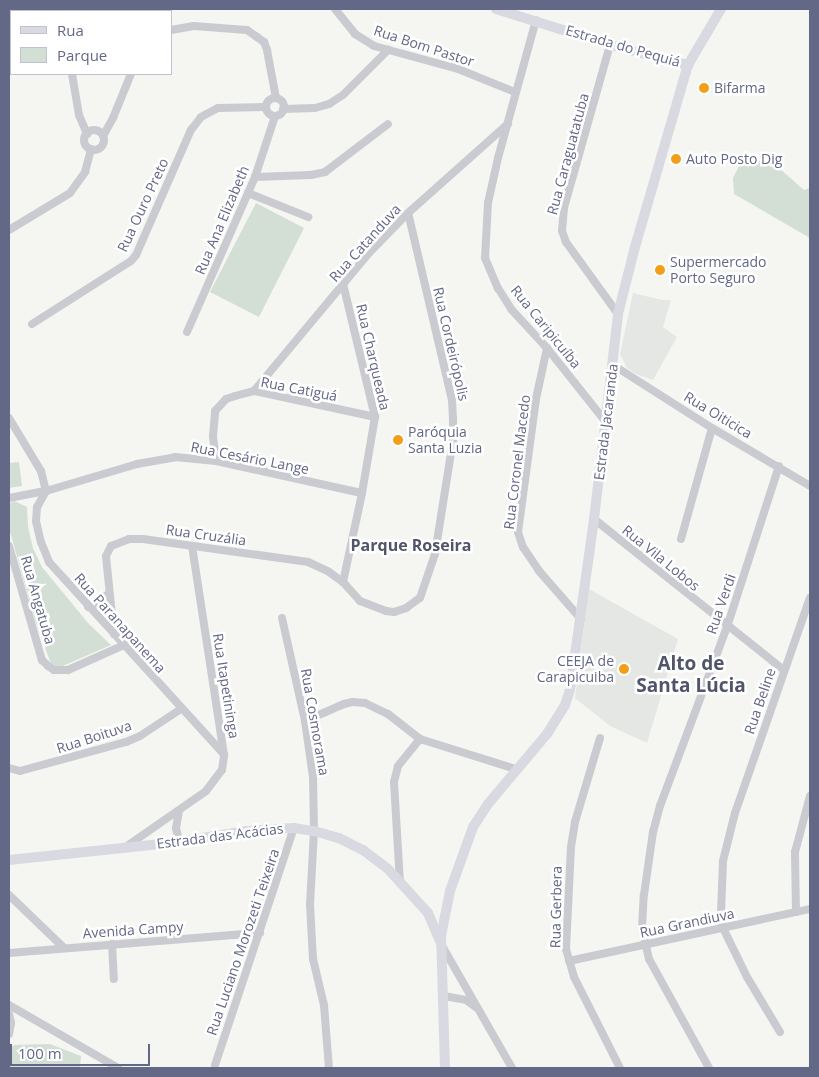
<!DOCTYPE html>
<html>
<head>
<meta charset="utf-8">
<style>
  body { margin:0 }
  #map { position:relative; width:819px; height:1077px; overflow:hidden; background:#f5f6f2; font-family:"Open Sans",sans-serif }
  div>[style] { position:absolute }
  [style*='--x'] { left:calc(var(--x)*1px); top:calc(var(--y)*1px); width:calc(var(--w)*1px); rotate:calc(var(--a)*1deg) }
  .built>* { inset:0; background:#e5e7e5 }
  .green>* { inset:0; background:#d3ded4 }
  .street>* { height:8px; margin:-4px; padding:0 4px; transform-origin:4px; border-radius:4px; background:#cacbd0 }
  .street>.ring { margin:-4px; padding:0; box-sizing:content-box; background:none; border:8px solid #cacbd0; border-radius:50% }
  .secondary>* { height:10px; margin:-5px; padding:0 5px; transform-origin:5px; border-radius:5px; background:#d9dae1 }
  .dots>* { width:14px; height:14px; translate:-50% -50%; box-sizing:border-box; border:2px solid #fff; border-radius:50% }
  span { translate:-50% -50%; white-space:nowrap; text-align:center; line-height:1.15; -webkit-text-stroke:5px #fff; paint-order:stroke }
  .street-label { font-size:14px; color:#626886 }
  .poi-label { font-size:14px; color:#626886 }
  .left { translate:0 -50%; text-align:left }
  .right { translate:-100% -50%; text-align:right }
  .quarter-label { font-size:16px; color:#51556a; font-weight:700 }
  .district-label { font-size:19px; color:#51556a; font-weight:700 }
  .frame { position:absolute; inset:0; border:10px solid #626886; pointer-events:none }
  .legend { position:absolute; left:10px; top:10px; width:162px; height:65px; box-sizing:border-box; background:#fff; border:1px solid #c0c3cf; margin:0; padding:6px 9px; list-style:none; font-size:15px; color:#626886 }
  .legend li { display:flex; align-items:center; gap:10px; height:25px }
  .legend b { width:25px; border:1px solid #c0c3cf }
  .scale { position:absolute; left:10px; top:1044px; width:140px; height:22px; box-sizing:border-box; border:2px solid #626886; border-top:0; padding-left:6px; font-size:15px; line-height:18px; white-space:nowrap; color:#626886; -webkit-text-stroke:4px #fff; paint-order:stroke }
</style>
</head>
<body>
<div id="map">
  <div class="built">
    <div style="clip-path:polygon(633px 293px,662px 300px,671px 300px,663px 327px,677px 337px,653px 380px,636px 374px,627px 368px,620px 354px)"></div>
    <div style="clip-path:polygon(589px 589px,678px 639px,647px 743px,610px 726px,575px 698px)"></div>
  </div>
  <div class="green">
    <div style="clip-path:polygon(745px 154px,780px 169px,804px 190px,810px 188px,810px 238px,734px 194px,733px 178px)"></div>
    <div style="clip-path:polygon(256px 203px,304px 228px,259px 317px,210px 292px)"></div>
    <div style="clip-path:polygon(19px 462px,22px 486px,9px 488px,9px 463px)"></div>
    <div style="clip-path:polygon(14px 501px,27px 507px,28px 527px,33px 548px,42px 567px,88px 623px,111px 645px,58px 668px,51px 664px,35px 620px,9px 528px,9px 504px)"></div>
    <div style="clip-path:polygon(50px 1044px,81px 1056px,80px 1068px,9px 1068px,9px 1049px,14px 1045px)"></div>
  </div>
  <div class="street">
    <div style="--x:62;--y:9;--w:2;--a:63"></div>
    <div style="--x:335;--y:9;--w:32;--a:51"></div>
    <div style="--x:355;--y:34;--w:22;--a:32"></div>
    <div style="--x:374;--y:46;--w:87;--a:15.3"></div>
    <div style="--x:458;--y:69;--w:61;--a:22"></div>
    <div style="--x:536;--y:20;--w:143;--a:105.4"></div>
    <div style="--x:498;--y:158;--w:46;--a:102.5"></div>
    <div style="--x:488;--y:203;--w:55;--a:93.1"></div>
    <div style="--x:485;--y:258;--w:33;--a:67"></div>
    <div style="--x:498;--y:288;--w:25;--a:58"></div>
    <div style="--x:511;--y:309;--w:53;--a:47.3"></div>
    <div style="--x:547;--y:348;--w:93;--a:51.5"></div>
    <div style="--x:171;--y:30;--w:23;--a:-10"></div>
    <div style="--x:194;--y:26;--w:53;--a:4.3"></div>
    <div style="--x:247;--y:30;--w:12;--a:35"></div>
    <div style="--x:257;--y:37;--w:9;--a:36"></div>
    <div style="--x:264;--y:42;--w:9;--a:69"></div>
    <div style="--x:267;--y:50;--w:49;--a:79.4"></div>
    <div style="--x:610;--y:45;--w:169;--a:105.8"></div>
    <div style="--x:564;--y:208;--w:23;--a:95"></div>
    <div style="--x:562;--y:231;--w:12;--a:70"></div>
    <div style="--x:566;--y:242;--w:89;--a:54.2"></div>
    <div style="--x:72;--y:74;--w:42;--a:80.3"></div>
    <div style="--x:79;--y:115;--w:21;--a:67"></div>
    <div class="ring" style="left:266px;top:98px;width:10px;height:10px"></div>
    <div style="--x:283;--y:109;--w:32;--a:-2"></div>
    <div style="--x:315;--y:108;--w:15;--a:-16"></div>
    <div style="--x:329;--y:104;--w:17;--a:-33"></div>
    <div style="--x:343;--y:95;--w:64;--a:-45"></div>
    <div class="ring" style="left:84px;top:130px;width:12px;height:12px"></div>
    <div style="--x:103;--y:136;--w:21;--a:-61"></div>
    <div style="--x:113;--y:118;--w:48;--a:-67.8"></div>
    <div style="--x:255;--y:177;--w:56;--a:-2"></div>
    <div style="--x:311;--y:175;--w:14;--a:-12"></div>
    <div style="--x:325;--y:172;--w:79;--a:-37.3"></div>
    <div style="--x:248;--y:193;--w:65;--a:21.8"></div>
    <div style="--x:9;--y:230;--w:71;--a:-31.2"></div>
    <div style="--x:70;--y:193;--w:26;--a:-54"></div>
    <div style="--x:85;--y:172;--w:24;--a:-75"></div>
    <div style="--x:32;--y:324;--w:117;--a:-32.5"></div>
    <div style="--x:131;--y:261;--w:8;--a:-50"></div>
    <div style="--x:136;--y:255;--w:137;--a:-66.3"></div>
    <div style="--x:191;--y:130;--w:16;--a:-52"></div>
    <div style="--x:201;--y:117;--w:19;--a:-28"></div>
    <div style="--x:218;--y:108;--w:48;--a:-1.2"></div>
    <div style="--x:187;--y:332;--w:169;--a:-66.3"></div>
    <div style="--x:255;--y:177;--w:64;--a:-71.8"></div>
    <div style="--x:547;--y:348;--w:52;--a:102.2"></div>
    <div style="--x:536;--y:399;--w:134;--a:97.7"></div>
    <div style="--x:518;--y:532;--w:16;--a:72"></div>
    <div style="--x:523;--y:547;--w:29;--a:56"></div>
    <div style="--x:539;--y:571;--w:64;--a:48.8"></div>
    <div style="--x:613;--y:365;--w:117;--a:32.5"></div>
    <div style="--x:712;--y:428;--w:114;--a:30.6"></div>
    <div style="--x:254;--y:391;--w:178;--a:-50.2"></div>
    <div style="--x:368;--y:254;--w:57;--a:-45.7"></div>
    <div style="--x:408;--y:213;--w:134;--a:-41.7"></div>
    <div style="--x:9;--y:418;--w:62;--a:58.9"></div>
    <div style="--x:41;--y:471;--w:21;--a:76"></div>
    <div style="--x:216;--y:461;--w:25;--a:-97"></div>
    <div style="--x:213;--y:436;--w:25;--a:-85"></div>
    <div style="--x:215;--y:411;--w:16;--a:-47"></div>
    <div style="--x:226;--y:399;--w:9;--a:-18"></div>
    <div style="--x:235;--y:396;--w:20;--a:-15"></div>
    <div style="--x:254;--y:391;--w:124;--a:12.1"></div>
    <div style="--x:46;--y:491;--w:18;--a:119"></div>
    <div style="--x:37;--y:507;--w:14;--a:94"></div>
    <div style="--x:36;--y:521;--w:22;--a:77"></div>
    <div style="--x:41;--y:542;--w:22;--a:68"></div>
    <div style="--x:49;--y:562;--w:260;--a:47.7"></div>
    <div style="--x:9;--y:498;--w:38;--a:-11"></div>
    <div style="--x:46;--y:491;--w:95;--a:-16.5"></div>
    <div style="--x:137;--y:464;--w:39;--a:-10"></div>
    <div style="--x:175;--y:457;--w:41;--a:5.6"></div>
    <div style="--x:216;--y:461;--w:149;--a:12.4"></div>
    <div style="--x:594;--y:519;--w:243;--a:38.5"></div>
    <div style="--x:681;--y:539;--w:115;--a:-74.4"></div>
    <div style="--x:9;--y:546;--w:119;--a:73.9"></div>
    <div style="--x:42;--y:660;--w:8;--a:45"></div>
    <div style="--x:48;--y:666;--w:7;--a:34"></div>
    <div style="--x:54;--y:670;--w:14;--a:0"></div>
    <div style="--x:68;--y:670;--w:61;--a:-24.1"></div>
    <div style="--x:343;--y:582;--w:91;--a:-77.9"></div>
    <div style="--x:362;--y:493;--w:77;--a:-80.3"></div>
    <div style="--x:375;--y:417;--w:137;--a:-103.5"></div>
    <div style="--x:88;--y:607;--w:25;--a:-32"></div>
    <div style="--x:282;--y:618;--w:106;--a:77.4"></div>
    <div style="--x:305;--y:721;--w:57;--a:81.9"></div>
    <div style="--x:313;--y:777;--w:54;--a:88.9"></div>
    <div style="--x:314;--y:831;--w:73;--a:93.1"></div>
    <div style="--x:310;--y:904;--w:55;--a:86.9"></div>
    <div style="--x:313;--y:959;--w:47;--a:76.6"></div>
    <div style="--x:324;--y:1005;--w:63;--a:85.5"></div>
    <div style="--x:114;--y:634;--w:78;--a:-95.9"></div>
    <div style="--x:106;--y:556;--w:11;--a:-63"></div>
    <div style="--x:111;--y:546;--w:19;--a:-21"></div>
    <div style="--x:129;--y:539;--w:14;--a:0"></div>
    <div style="--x:143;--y:539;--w:167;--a:7.9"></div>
    <div style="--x:308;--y:562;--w:23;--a:25"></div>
    <div style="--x:329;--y:572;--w:17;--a:36"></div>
    <div style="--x:343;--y:582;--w:25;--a:48"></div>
    <div style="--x:360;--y:601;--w:28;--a:21"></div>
    <div style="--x:386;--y:611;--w:8;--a:7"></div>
    <div style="--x:394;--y:612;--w:13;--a:-18"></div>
    <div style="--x:406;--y:608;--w:17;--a:-36"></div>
    <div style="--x:420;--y:598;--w:46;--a:-71.2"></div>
    <div style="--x:435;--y:554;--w:115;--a:-81"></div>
    <div style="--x:453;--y:440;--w:21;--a:-90"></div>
    <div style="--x:453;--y:419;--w:19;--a:-93"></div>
    <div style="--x:452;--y:400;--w:192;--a:-103.2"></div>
    <div style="--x:305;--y:721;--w:43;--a:-23.6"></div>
    <div style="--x:344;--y:704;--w:9;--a:-13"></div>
    <div style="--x:353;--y:702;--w:12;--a:5"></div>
    <div style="--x:365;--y:703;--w:25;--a:26"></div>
    <div style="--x:388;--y:714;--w:41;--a:38"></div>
    <div style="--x:420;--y:739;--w:101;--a:17.4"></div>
    <div style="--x:600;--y:738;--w:88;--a:106.6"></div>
    <div style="--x:575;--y:822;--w:25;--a:99"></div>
    <div style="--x:571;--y:847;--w:102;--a:92.8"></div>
    <div style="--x:566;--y:949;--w:29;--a:74"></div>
    <div style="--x:574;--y:977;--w:102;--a:63.2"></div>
    <div style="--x:9;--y:768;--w:11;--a:15"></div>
    <div style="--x:20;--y:771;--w:110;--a:-15.3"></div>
    <div style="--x:126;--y:742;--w:15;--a:-23"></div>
    <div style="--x:140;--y:736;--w:49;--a:-33.4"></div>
    <div style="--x:179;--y:841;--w:13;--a:-103"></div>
    <div style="--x:176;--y:828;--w:17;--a:-80"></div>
    <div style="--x:127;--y:846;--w:96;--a:-34.8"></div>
    <div style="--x:206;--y:791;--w:26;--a:-53"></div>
    <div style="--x:222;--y:770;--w:15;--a:-82"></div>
    <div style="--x:224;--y:755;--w:211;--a:-98.7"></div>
    <div style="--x:400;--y:883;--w:101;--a:-93.4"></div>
    <div style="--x:394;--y:782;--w:16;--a:-76"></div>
    <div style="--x:398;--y:766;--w:35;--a:-51"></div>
    <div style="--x:9;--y:895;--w:75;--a:43.9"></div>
    <div style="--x:796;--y:912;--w:60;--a:-91"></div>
    <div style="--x:795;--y:852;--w:58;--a:-75"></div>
    <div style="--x:112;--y:944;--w:35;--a:87"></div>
    <div style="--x:441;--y:944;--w:143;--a:60.2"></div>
    <div style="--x:9;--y:953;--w:252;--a:-4.6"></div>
    <div style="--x:569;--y:961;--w:247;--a:-12.2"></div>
    <div style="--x:444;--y:996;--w:22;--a:10"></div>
    <div style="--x:466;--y:1000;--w:14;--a:36"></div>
    <div style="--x:9;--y:1005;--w:126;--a:30"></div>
    <div style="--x:9;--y:1014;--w:9;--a:77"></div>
    <div style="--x:11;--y:1023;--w:11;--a:100"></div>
    <div style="--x:780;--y:1032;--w:64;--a:-121"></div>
    <div style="--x:747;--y:977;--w:55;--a:-116.1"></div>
    <div style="--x:723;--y:928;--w:15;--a:-98"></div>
    <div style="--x:721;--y:913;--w:52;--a:-87.8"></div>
    <div style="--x:723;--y:861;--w:49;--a:-76"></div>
    <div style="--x:735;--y:813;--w:228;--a:-70.8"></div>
    <div style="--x:215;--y:1065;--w:250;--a:-71.6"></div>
    <div style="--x:709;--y:1068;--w:124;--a:-118.8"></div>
    <div style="--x:649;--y:959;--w:32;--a:-103"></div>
    <div style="--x:642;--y:928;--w:33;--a:-87"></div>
    <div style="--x:644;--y:895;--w:64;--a:-81.9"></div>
    <div style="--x:653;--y:832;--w:27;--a:-75"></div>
    <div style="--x:660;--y:806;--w:191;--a:-69.5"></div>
    <div style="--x:727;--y:627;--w:169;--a:-72.1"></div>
  </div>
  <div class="secondary">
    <div style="--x:496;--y:9;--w:120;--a:17.5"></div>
    <div style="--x:610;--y:45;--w:81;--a:14.4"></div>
    <div style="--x:9;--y:860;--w:162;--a:-6"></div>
    <div style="--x:170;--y:843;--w:78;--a:-8.9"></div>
    <div style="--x:247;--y:831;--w:47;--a:-3.7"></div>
    <div style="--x:294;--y:828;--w:20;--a:9"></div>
    <div style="--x:314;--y:831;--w:26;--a:16"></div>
    <div style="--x:339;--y:838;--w:27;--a:27"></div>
    <div style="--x:363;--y:850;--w:31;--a:37"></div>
    <div style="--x:388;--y:869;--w:59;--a:47.7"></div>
    <div style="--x:428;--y:913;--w:30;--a:67"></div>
    <div style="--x:445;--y:1068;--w:132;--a:-91.7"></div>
    <div style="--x:441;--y:936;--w:46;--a:-78.7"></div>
    <div style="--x:450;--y:891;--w:68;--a:-70.2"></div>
    <div style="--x:473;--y:827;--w:27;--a:-57"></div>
    <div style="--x:488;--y:804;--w:92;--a:-49.9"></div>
    <div style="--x:547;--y:734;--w:34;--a:-58"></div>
    <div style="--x:565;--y:705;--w:16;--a:-72"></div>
    <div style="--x:570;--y:690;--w:173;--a:-82"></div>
    <div style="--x:594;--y:519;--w:206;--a:-83.3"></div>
    <div style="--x:618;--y:314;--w:69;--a:-75.8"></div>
    <div style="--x:635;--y:247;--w:190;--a:-73.8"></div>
    <div style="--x:688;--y:65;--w:65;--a:-59.5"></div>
  </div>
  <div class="dots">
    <div style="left:704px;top:88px;background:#f29e16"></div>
    <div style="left:676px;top:159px;background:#f29e16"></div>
    <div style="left:660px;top:270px;background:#f29e16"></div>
    <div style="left:398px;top:440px;background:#f29e16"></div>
    <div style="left:624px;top:669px;background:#f29e16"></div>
  </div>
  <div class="street-label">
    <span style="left:424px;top:46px;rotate:18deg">Rua Bom Pastor</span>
    <span style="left:623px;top:46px;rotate:16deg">Estrada do Pequiá</span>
    <span style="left:568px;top:154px;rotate:-75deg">Rua Caraguatatuba</span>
    <span style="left:143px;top:205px;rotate:-65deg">Rua Ouro Preto</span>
    <span style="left:222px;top:220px;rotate:-67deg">Rua Ana Elizabeth</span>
    <span style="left:365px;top:243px;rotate:-48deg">Rua Catanduva</span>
    <span style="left:546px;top:327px;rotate:51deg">Rua Caripicuíba</span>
    <span style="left:451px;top:344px;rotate:77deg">Rua Cordeirópolis</span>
    <span style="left:373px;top:357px;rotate:77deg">Rua Charqueada</span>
    <span style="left:299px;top:389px;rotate:11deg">Rua Catiguá</span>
    <span style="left:718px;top:415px;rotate:31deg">Rua Oiticica</span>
    <span style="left:606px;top:422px;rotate:-83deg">Estrada Jacaranda</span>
    <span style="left:250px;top:458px;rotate:11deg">Rua Cesário Lange</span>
    <span style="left:517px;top:462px;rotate:-83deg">Rua Coronel Macedo</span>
    <span style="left:206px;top:535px;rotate:8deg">Rua Cruzália</span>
    <span style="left:661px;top:558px;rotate:39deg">Rua Vila Lobos</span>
    <span style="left:38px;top:600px;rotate:74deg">Rua Angatuba</span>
    <span style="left:721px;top:604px;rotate:-71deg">Rua Verdi</span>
    <span style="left:120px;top:623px;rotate:48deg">Rua Paranapanema</span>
    <span style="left:226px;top:686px;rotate:81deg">Rua Itapetininga</span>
    <span style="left:760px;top:701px;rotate:-71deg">Rua Beline</span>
    <span style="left:315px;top:722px;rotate:80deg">Rua Cosmorama</span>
    <span style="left:94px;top:737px;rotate:-18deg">Rua Boituva</span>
    <span style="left:220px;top:836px;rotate:-7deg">Estrada das Acácias</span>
    <span style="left:556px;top:907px;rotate:-89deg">Rua Gerbera</span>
    <span style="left:687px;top:923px;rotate:-12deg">Rua Grandiuva</span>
    <span style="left:133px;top:930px;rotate:-4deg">Avenida Campy</span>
    <span style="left:243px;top:942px;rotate:-71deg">Rua Luciano Morozeti Teixeira</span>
  </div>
  <div class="poi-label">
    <span class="left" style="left:714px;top:88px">Bifarma</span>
    <span class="left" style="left:686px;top:159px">Auto Posto Dig</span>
    <span class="left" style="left:670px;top:270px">Supermercado<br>Porto Seguro</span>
    <span class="left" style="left:408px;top:440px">Paróquia<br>Santa Luzia</span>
    <span class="right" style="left:614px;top:669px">CEEJA de<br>Carapicuiba</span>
  </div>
  <div class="quarter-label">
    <span style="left:411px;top:545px">Parque Roseira</span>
  </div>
  <div class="district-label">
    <span style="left:691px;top:675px">Alto de<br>Santa Lúcia</span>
  </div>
  <div class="frame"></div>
  <ul class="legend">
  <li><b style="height:6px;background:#d9dae1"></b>Rua</li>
  <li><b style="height:14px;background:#d3ded4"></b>Parque</li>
  </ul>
  <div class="scale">100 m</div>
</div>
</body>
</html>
